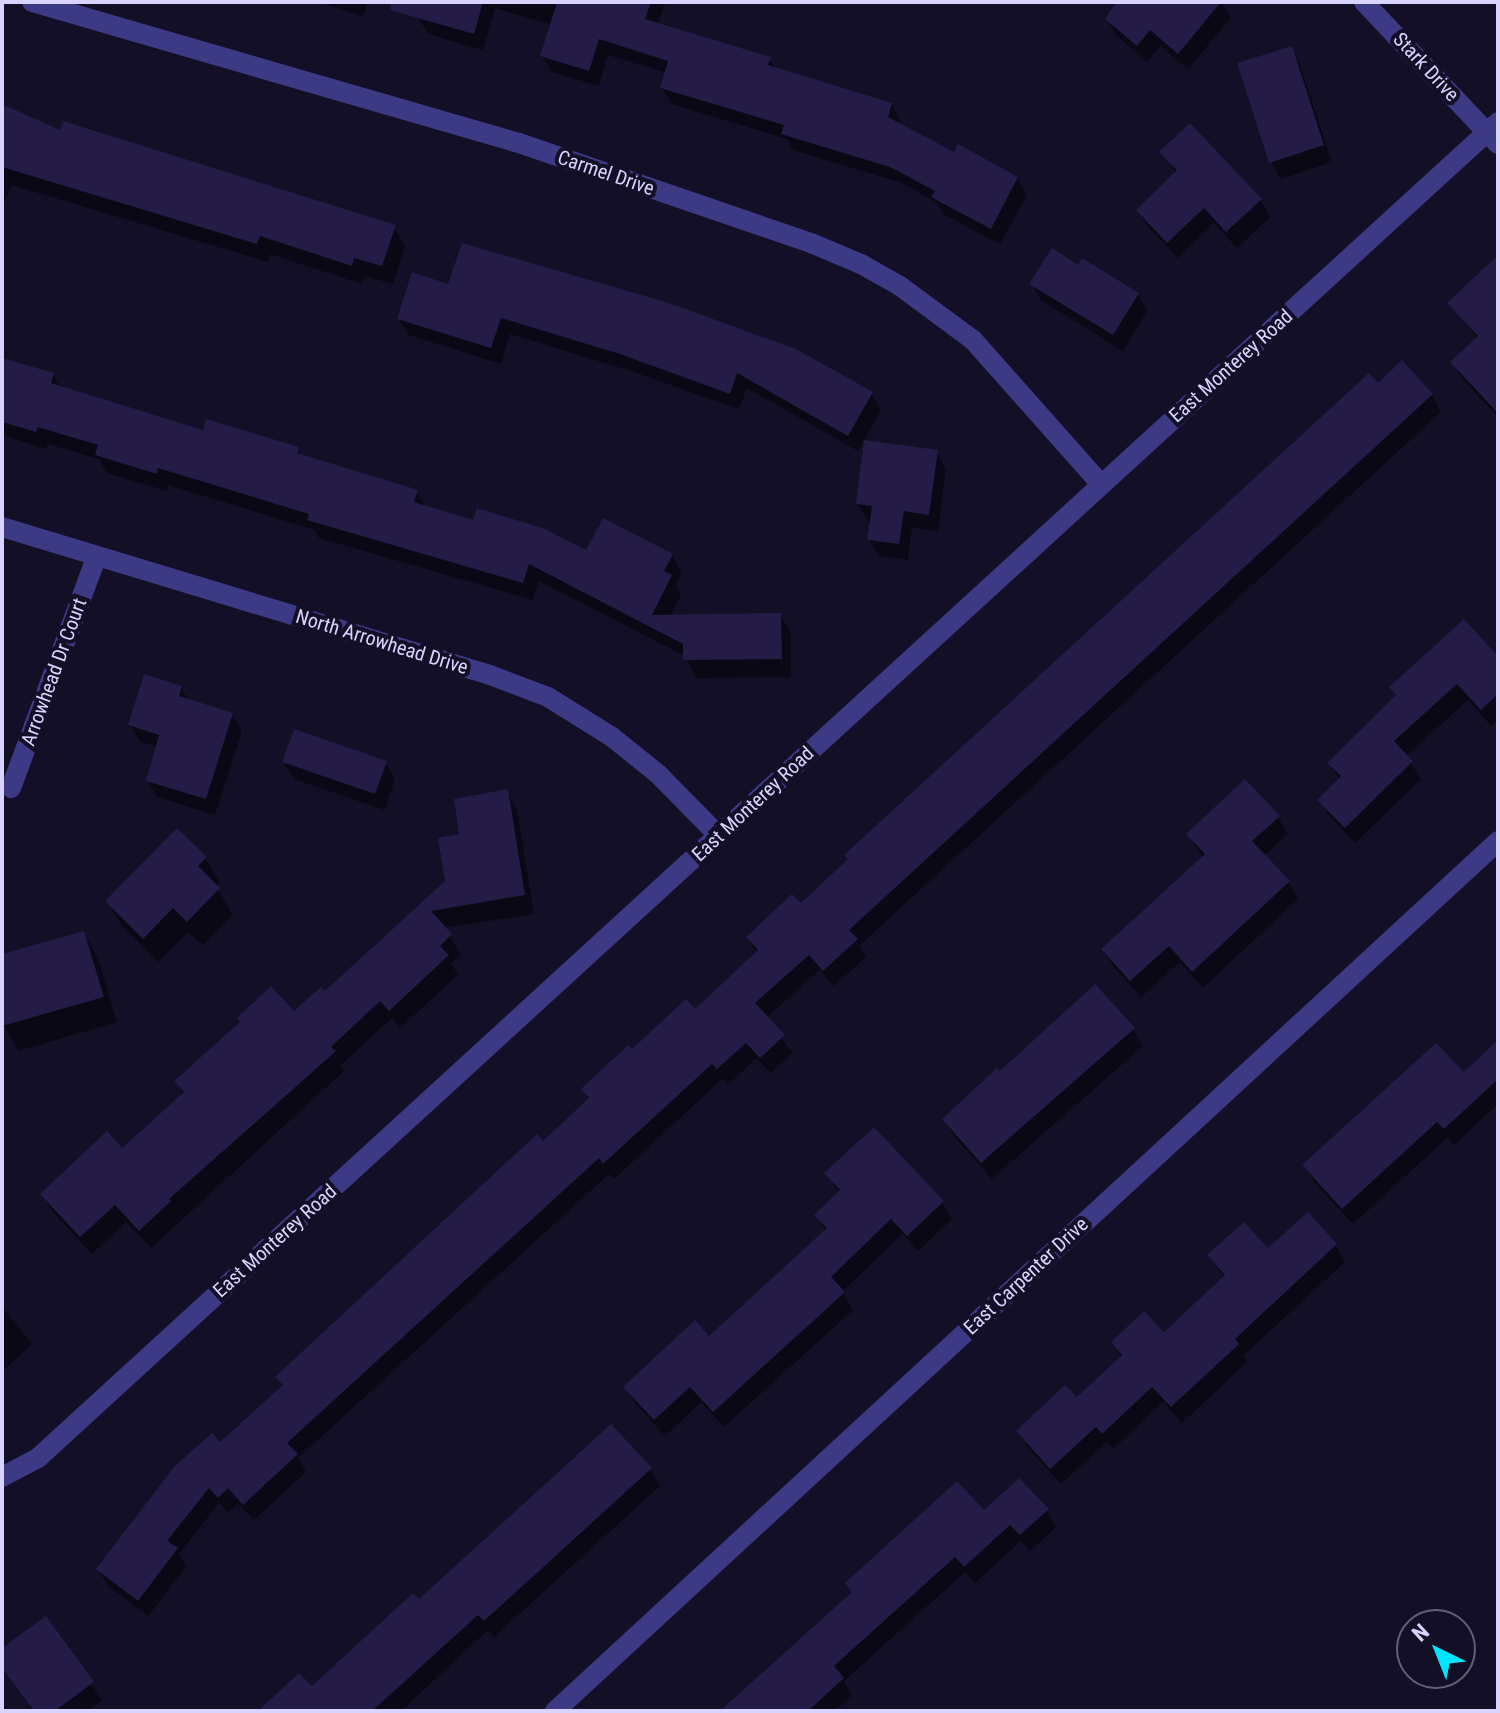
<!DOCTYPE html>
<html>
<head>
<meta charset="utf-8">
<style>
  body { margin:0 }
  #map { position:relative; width:1500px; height:1713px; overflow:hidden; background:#130f26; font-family:"Roboto Condensed",sans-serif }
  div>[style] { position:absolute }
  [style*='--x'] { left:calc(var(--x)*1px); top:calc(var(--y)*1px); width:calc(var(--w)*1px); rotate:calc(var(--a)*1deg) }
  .shadow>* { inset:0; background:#0007 }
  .building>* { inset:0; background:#241b47 }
  .minor>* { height:20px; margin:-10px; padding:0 10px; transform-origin:10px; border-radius:10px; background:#3d3a85 }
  span { translate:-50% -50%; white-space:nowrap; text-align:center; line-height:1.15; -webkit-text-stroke:8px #130f26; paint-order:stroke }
  .street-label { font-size:20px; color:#d9d4ff }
  .frame { position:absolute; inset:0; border:4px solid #d9d4ff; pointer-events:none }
  .north { position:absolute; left:1396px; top:1609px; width:80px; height:80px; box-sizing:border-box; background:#130f26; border:2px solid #625e7d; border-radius:50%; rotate:317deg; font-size:22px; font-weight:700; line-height:32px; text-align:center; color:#d9d4ff }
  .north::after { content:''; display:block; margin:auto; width:28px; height:36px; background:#00e5ff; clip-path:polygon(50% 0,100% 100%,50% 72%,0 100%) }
</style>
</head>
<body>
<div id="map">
  <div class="shadow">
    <div style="clip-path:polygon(318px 2px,368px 2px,363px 16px)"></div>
    <div style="clip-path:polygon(423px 2px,665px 2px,658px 25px,769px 59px,775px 69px,891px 104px,900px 121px,899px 125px,954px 155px,1017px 178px,1027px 195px,1000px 244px,943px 214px,936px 202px,902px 183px,793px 150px,787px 139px,672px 104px,662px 88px,667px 73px,608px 55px,599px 86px,552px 72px,542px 55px,552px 25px,495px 8px,483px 50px,428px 34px,418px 17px)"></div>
    <div style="clip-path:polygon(1122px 2px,1222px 2px,1231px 18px,1188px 69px,1160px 46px,1147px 62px,1117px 36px,1107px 20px)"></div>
    <div style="clip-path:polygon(1291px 48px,1300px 65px,1332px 162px,1281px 179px,1271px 162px)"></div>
    <div style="clip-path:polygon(2px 106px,62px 133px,394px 227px,405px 246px,393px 284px,365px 276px,362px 284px,270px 254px,268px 262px,12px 185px,2px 208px)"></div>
    <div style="clip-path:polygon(1167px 157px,1260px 200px,1270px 217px,1237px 248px,1214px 223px,1178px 258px,1148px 227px,1138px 210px,1176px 174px)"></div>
    <div style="clip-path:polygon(1498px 273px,1498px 417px,1462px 379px,1453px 362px,1478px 339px,1450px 303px)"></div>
    <div style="clip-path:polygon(1032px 284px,1138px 295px,1147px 311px,1123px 351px,1041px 300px)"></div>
    <div style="clip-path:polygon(450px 286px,871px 393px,881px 410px,858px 451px,747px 388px,739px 409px,631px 371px,510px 334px,501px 364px,409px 335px,399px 319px)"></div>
    <div style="clip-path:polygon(2px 360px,53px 375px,60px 388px,204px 432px,297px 448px,302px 457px,417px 492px,426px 508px,587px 553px,672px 555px,682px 573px,676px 585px,681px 595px,670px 617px,780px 615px,791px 633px,791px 677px,696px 678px,685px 656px,539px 581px,533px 600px,319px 538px,315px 530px,168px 485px,167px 491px,107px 473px,99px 459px,48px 444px,46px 449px,2px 435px)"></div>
    <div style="clip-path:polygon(1378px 386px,1432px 395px,1441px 412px,859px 946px,866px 957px,834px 986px,820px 970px,766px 1018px,793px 1053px,771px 1073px,756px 1058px,728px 1085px,722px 1079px,614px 1179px,609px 1174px,298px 1458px,306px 1472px,254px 1520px,238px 1504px,228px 1513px,219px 1503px,179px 1554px,186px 1567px,148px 1616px,108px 1586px,98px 1569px,220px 1445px,284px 1387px,278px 1377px,589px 1100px,583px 1089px,695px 1012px,757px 954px,748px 938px,800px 906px)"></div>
    <div style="clip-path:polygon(936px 452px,946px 469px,938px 531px,912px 527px,908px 560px,879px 556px,869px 540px,872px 521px,868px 521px,858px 504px)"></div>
    <div style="clip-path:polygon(1498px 659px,1498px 720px,1491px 726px,1468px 700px,1406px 756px,1421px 779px,1355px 843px,1330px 817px,1320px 800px,1340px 781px,1330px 763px,1397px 697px)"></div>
    <div style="clip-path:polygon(181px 688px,189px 701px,232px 714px,242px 731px,215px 815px,157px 797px,148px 781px,158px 747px,140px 742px,130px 725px)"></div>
    <div style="clip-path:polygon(284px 762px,386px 762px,395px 779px,385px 810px,294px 779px)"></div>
    <div style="clip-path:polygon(507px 792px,517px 810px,534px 914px,444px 928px,461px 954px,451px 963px,458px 975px,400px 1028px,392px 1018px,341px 1065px,344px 1071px,151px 1248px,126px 1222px,92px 1254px,53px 1212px,42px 1194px,122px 1151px,184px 1095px,176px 1082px,325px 994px,447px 882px,461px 836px)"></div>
    <div style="clip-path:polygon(1278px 817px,1288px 834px,1264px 856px,1288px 882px,1298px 899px,1203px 988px,1180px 962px,1141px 997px,1113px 966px,1103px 949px,1204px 858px,1188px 834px)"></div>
    <div style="clip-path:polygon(205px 858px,220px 883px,216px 887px,233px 915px,203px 945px,188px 932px,158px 962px,122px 926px,107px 901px)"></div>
    <div style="clip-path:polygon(84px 933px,98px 958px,117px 1022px,18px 1051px,2px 1021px,2px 956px)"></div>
    <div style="clip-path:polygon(1133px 1029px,1143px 1046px,992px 1179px,954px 1136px,944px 1119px)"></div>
    <div style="clip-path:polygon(1498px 1043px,1498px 1104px,1454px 1145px,1448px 1137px,1353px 1224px,1314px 1182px,1305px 1165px,1464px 1075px)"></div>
    <div style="clip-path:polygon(874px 1130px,942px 1203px,952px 1219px,918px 1251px,902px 1234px,842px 1292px,853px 1310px,724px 1427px,701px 1402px,665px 1436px,636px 1404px,626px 1388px,709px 1338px,826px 1232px,817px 1215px,840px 1194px,827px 1174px)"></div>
    <div style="clip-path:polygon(1335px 1245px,1345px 1262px,1244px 1355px,1247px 1362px,1182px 1423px,1163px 1402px,1113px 1449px,1107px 1442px,1061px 1484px,1028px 1448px,1018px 1431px,1077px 1400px,1122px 1358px,1113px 1343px,1164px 1335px,1225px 1278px,1209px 1256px)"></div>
    <div style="clip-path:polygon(2px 1306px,32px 1344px,2px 1372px)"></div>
    <div style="clip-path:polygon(650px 1469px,660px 1486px,494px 1637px,488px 1630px,401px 1711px,261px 1711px,311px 1689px,419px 1602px)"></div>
    <div style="clip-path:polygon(1047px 1510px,1056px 1527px,1030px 1551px,1021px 1541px,975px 1583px,965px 1572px,844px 1681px,852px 1695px,835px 1711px,740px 1711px,984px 1513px)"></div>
    <div style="clip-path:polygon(45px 1619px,102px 1700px,87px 1711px,33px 1711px,2px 1667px,2px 1650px)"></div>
  </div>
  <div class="building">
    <div style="clip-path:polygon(391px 2px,483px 2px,474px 34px,390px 10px)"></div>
    <div style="clip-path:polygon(557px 2px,651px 2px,645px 19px,771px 57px,768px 65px,892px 103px,888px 117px,954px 152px,958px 144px,1018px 177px,991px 229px,931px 197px,935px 191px,890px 167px,781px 134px,784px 125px,660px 88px,668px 61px,599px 39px,589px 71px,540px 56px)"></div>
    <div style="clip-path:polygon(1116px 2px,1221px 2px,1178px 54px,1150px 30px,1137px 46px,1105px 19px)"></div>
    <div style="clip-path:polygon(1292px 46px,1324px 145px,1269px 163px,1237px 63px)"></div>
    <div style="clip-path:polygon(2px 104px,60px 130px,63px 121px,396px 225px,382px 266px,354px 258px,352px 266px,260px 236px,257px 244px,2px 167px)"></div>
    <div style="clip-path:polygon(1190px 123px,1262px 199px,1226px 232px,1204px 208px,1167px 243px,1136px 210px,1177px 170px,1159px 152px)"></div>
    <div style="clip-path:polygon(462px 243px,669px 303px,796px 349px,873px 392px,848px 436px,737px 373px,730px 394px,620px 354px,501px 318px,491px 348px,397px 319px,412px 272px,448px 284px)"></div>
    <div style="clip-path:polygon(1052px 248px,1078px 265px,1082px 258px,1139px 293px,1113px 335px,1029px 284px)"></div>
    <div style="clip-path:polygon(1498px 255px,1498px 413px,1450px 362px,1478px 336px,1447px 303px)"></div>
    <div style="clip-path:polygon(2px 358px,54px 373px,51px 383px,203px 430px,206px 419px,299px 447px,297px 453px,418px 490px,414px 502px,473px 520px,477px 508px,545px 529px,586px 550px,603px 518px,673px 554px,664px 571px,672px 575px,652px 615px,781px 613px,782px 659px,683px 660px,683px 644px,529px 564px,523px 583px,307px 520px,309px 514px,158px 468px,157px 474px,95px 455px,98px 445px,38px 427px,36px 432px,2px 422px)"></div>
    <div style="clip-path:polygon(1402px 360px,1433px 394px,849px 930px,858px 939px,823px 971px,809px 955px,755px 1003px,785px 1035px,760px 1058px,746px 1043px,717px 1069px,712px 1064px,603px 1164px,599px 1158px,287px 1443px,298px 1454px,243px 1505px,228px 1488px,218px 1498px,209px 1488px,167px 1541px,178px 1548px,138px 1601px,96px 1569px,174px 1467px,212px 1433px,220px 1442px,283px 1385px,275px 1377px,537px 1134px,543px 1141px,589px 1098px,581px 1089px,628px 1045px,632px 1049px,686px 999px,695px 1009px,758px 950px,746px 937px,792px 894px,801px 903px,848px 859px,844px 855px,1369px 373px,1378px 383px)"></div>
    <div style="clip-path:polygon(864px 440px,938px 450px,929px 515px,904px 511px,899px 544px,867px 540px,872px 506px,856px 504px)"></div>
    <div style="clip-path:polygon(1464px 619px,1498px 656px,1498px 694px,1481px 710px,1457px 684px,1394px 741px,1413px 761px,1345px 828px,1317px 800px,1341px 776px,1327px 763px,1396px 695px,1389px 687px)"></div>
    <div style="clip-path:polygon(144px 674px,182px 686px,179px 696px,233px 713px,206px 799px,146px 781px,159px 735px,128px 725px)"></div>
    <div style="clip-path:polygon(294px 729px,387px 761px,375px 794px,282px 762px)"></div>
    <div style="clip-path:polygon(1245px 779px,1280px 816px,1252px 841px,1290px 881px,1192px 972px,1169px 946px,1130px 981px,1101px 949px,1205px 854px,1186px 834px)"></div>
    <div style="clip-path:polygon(508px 789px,525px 895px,431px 911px,452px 934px,440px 946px,449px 955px,389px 1011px,380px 1001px,331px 1047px,336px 1051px,169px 1199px,171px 1201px,139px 1231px,115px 1205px,80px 1237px,40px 1194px,107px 1131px,122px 1148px,184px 1092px,174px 1081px,240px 1022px,237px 1018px,271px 986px,294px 1011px,321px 987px,325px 991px,445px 881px,438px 838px,459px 834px,454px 799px)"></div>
    <div style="clip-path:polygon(177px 828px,207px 857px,198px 866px,220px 888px,187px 922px,173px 908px,143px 939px,105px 901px)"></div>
    <div style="clip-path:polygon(84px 931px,104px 997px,2px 1026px,2px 954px)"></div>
    <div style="clip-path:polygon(1095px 984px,1135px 1028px,981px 1163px,942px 1119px,997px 1068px,1000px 1071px)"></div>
    <div style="clip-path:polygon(1498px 1040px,1498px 1079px,1444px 1129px,1437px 1122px,1342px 1209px,1302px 1165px,1436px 1043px,1464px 1072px)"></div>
    <div style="clip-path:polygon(874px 1127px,944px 1201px,907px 1236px,891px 1219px,831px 1277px,845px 1292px,713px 1412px,690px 1387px,654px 1420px,623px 1387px,695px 1320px,709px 1336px,827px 1228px,814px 1215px,840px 1190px,824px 1173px)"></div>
    <div style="clip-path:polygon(1308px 1212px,1337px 1244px,1235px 1339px,1239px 1344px,1171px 1407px,1152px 1387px,1102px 1434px,1096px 1427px,1050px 1469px,1016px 1431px,1065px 1385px,1077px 1397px,1122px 1355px,1111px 1342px,1144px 1311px,1164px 1332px,1225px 1275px,1207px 1255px,1244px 1222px,1268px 1248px)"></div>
    <div style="clip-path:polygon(611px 1424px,652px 1468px,484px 1621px,478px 1615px,372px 1711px,258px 1711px,299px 1673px,312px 1686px,413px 1593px,419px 1599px)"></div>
    <div style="clip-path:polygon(1019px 1478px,1049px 1509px,1020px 1535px,1010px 1525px,964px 1567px,955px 1557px,834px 1666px,844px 1678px,808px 1711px,720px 1711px,852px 1592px,845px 1583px,957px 1481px,984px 1510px)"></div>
    <div style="clip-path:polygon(46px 1616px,94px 1682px,55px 1711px,34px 1711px,2px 1668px,2px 1648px)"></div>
  </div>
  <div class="minor">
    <div style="--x:32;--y:2;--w:507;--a:16.15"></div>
    <div style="--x:519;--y:143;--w:309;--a:18.9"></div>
    <div style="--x:811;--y:243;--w:54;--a:22.8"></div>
    <div style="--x:861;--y:264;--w:45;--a:29.4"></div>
    <div style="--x:900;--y:286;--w:91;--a:36.5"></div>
    <div style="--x:973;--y:340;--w:193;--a:48.4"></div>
    <div style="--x:1364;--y:2;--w:195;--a:46.7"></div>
    <div style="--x:2;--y:527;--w:510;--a:16.87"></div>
    <div style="--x:490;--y:675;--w:62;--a:20.8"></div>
    <div style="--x:548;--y:697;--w:75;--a:32"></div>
    <div style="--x:612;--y:737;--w:59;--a:38.8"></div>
    <div style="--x:658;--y:774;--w:87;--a:45.5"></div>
    <div style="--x:11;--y:788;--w:247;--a:-69.7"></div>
    <div style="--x:2;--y:1477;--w:41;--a:-27.8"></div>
    <div style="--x:38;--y:1458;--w:1979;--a:-42.46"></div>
    <div style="--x:555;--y:1711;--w:1283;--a:-42.69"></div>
  </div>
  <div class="street-label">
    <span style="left:1426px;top:67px;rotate:47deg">Stark Drive</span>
    <span style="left:606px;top:173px;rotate:19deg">Carmel Drive</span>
    <span style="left:1231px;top:366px;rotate:-42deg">East Monterey Road</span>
    <span style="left:382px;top:642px;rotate:17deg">North Arrowhead Drive</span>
    <span style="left:54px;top:672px;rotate:-70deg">Arrowhead Dr Court</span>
    <span style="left:753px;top:804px;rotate:-43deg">East Monterey Road</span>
    <span style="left:275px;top:1241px;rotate:-42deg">East Monterey Road</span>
    <span style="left:1026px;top:1276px;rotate:-43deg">East Carpenter Drive</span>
  </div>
  <div class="frame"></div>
  <div class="north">N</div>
</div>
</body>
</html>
